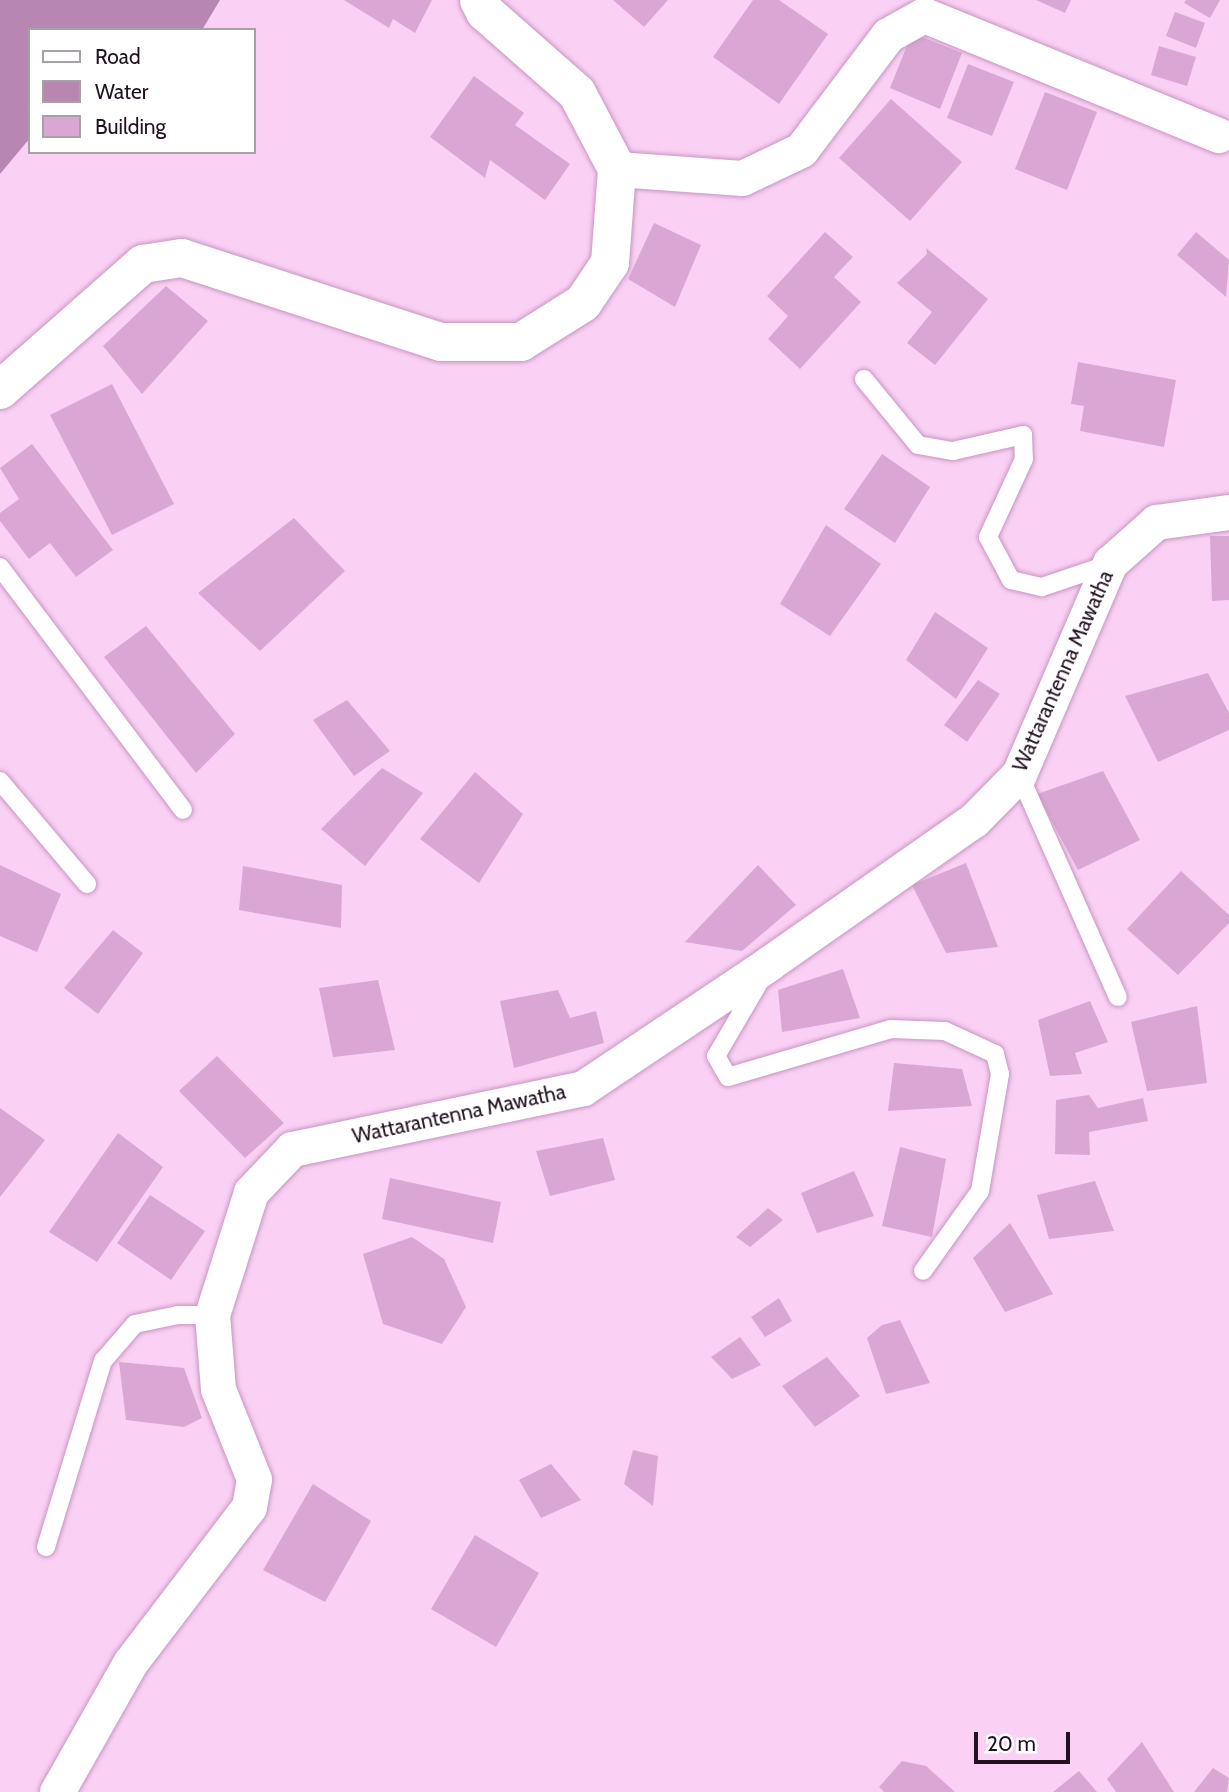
<!DOCTYPE html>
<html>
<head>
<meta charset="utf-8">
<style>
  body { margin:0 }
  #map { position:relative; width:1229px; height:1792px; overflow:hidden; background:#fad0f4; font-family:Cabin,sans-serif }
  div>[style] { position:absolute }
  [style*='--x'] { left:calc(var(--x)*1px); top:calc(var(--y)*1px); width:calc(var(--w)*1px); rotate:calc(var(--a)*1deg) }
  .water>* { inset:0; background:#b786b1 }
  .building>* { inset:0; background:#daa7d4 }
  .roads { filter:drop-shadow(0 0 2px #c795c0) drop-shadow(0 0 2px #c795c0) }
  .lane>* { height:18px; margin:-9px; padding:0 9px; transform-origin:9px; border-radius:9px; background:#fff }
  .street>* { height:35px; margin:-17.5px; padding:0 17.5px; transform-origin:17.5px; border-radius:17.5px; background:#fff }
  .secondary>* { height:38px; margin:-19px; padding:0 19px; transform-origin:19px; border-radius:19px; background:#fff }
  span { translate:-50% -50%; white-space:nowrap; text-align:center; line-height:1.15; -webkit-text-stroke:6px #fff; paint-order:stroke }
  .street-label { font-size:21px; color:#231121 }
  .legend { position:absolute; left:28px; top:28px; width:228px; height:126px; box-sizing:border-box; background:#fff; border:2px solid #a7a0a6; margin:0; padding:9px 12px; list-style:none; font-size:21px; color:#231121 }
  .legend li { display:flex; align-items:center; gap:14px; height:35px }
  .legend b { width:35px; border:2px solid #a7a0a6 }
  .scale { position:absolute; left:974px; top:1732px; width:96px; height:32px; box-sizing:border-box; border:4px solid #231121; border-top:0; padding-left:9px; font-size:21px; line-height:24px; white-space:nowrap; color:#231121; -webkit-text-stroke:5px #fff; paint-order:stroke }
</style>
</head>
<body>
<div id="map">
  <div class="water">
    <div style="clip-path:polygon(0 0,220px 0,202px 30px,30px 30px,30px 138px,0 174px)"></div>
  </div>
  <div class="building">
    <div style="clip-path:polygon(344px 0,432px 0,415px 33px,393px 19px,389px 28px)"></div>
    <div style="clip-path:polygon(613px 0,668px 0,644px 27px)"></div>
    <div style="clip-path:polygon(753px 0,779px 0,828px 34px,779px 104px,713px 57px)"></div>
    <div style="clip-path:polygon(1036px 0,1071px 0,1065px 13px)"></div>
    <div style="clip-path:polygon(1186px 0,1220px 0,1210px 18px,1184px 3px)"></div>
    <div style="clip-path:polygon(1175px 12px,1205px 23px,1196px 48px,1166px 36px)"></div>
    <div style="clip-path:polygon(912px 33px,962px 53px,940px 109px,890px 88px)"></div>
    <div style="clip-path:polygon(1159px 46px,1196px 57px,1187px 86px,1151px 75px)"></div>
    <div style="clip-path:polygon(968px 64px,1014px 82px,992px 136px,947px 118px)"></div>
    <div style="clip-path:polygon(474px 76px,524px 113px,515px 125px,570px 164px,545px 200px,490px 160px,485px 178px,430px 137px)"></div>
    <div style="clip-path:polygon(1045px 92px,1097px 112px,1067px 190px,1015px 169px)"></div>
    <div style="clip-path:polygon(891px 99px,962px 162px,910px 221px,839px 158px)"></div>
    <div style="clip-path:polygon(654px 223px,701px 245px,675px 307px,628px 279px)"></div>
    <div style="clip-path:polygon(825px 232px,853px 257px,834px 277px,861px 302px,800px 369px,768px 339px,788px 316px,767px 296px)"></div>
    <div style="clip-path:polygon(1196px 232px,1229px 260px,1226px 297px,1177px 255px)"></div>
    <div style="clip-path:polygon(926px 248px,988px 299px,935px 365px,907px 343px,932px 312px,897px 283px,927px 254px)"></div>
    <div style="clip-path:polygon(166px 286px,208px 321px,142px 394px,103px 346px)"></div>
    <div style="clip-path:polygon(1078px 362px,1176px 380px,1164px 447px,1080px 431px,1084px 406px,1071px 404px)"></div>
    <div style="clip-path:polygon(112px 384px,174px 504px,112px 535px,50px 415px)"></div>
    <div style="clip-path:polygon(32px 444px,113px 550px,76px 577px,50px 543px,29px 559px,0 521px,0 513px,19px 499px,0 468px)"></div>
    <div style="clip-path:polygon(882px 454px,930px 487px,895px 543px,844px 509px)"></div>
    <div style="clip-path:polygon(294px 518px,345px 571px,260px 651px,198px 593px)"></div>
    <div style="clip-path:polygon(826px 525px,881px 564px,830px 636px,780px 604px)"></div>
    <div style="clip-path:polygon(1210px 536px,1229px 536px,1229px 600px,1212px 601px)"></div>
    <div style="clip-path:polygon(935px 612px,988px 648px,956px 699px,906px 660px)"></div>
    <div style="clip-path:polygon(146px 626px,235px 734px,196px 773px,104px 657px)"></div>
    <div style="clip-path:polygon(1208px 673px,1229px 713px,1229px 730px,1158px 762px,1125px 696px)"></div>
    <div style="clip-path:polygon(978px 680px,1000px 694px,967px 742px,944px 725px)"></div>
    <div style="clip-path:polygon(347px 700px,390px 751px,354px 776px,313px 720px)"></div>
    <div style="clip-path:polygon(382px 768px,423px 793px,365px 866px,321px 829px)"></div>
    <div style="clip-path:polygon(1103px 771px,1140px 840px,1078px 870px,1037px 794px)"></div>
    <div style="clip-path:polygon(475px 772px,523px 814px,479px 883px,420px 839px)"></div>
    <div style="clip-path:polygon(966px 863px,998px 947px,946px 953px,912px 885px)"></div>
    <div style="clip-path:polygon(0 865px,61px 894px,37px 952px,0 936px)"></div>
    <div style="clip-path:polygon(758px 865px,796px 905px,742px 951px,685px 942px)"></div>
    <div style="clip-path:polygon(243px 866px,342px 885px,341px 928px,239px 910px)"></div>
    <div style="clip-path:polygon(1181px 871px,1229px 915px,1229px 923px,1178px 975px,1127px 929px)"></div>
    <div style="clip-path:polygon(113px 930px,143px 953px,98px 1014px,64px 988px)"></div>
    <div style="clip-path:polygon(843px 969px,860px 1018px,782px 1032px,778px 990px)"></div>
    <div style="clip-path:polygon(378px 980px,395px 1050px,333px 1057px,319px 988px)"></div>
    <div style="clip-path:polygon(558px 990px,570px 1018px,596px 1011px,604px 1043px,514px 1068px,500px 1001px)"></div>
    <div style="clip-path:polygon(1090px 1001px,1108px 1042px,1075px 1053px,1082px 1074px,1050px 1076px,1038px 1020px)"></div>
    <div style="clip-path:polygon(1197px 1006px,1207px 1083px,1147px 1091px,1131px 1022px)"></div>
    <div style="clip-path:polygon(217px 1056px,284px 1123px,245px 1158px,179px 1091px)"></div>
    <div style="clip-path:polygon(894px 1063px,962px 1069px,972px 1106px,888px 1111px)"></div>
    <div style="clip-path:polygon(1089px 1095px,1098px 1108px,1143px 1098px,1148px 1121px,1089px 1132px,1090px 1155px,1055px 1154px,1056px 1100px)"></div>
    <div style="clip-path:polygon(0 1108px,45px 1140px,0 1197px)"></div>
    <div style="clip-path:polygon(118px 1133px,163px 1167px,97px 1262px,49px 1232px)"></div>
    <div style="clip-path:polygon(603px 1138px,615px 1180px,550px 1196px,536px 1151px)"></div>
    <div style="clip-path:polygon(900px 1147px,946px 1159px,932px 1237px,882px 1226px)"></div>
    <div style="clip-path:polygon(854px 1171px,874px 1216px,817px 1233px,801px 1193px)"></div>
    <div style="clip-path:polygon(390px 1178px,501px 1202px,493px 1243px,382px 1219px)"></div>
    <div style="clip-path:polygon(1095px 1181px,1114px 1231px,1049px 1239px,1037px 1195px)"></div>
    <div style="clip-path:polygon(150px 1195px,205px 1231px,171px 1280px,117px 1243px)"></div>
    <div style="clip-path:polygon(768px 1208px,783px 1220px,750px 1247px,736px 1237px)"></div>
    <div style="clip-path:polygon(1010px 1223px,1053px 1294px,1005px 1312px,973px 1258px)"></div>
    <div style="clip-path:polygon(412px 1237px,444px 1259px,466px 1307px,442px 1344px,383px 1324px,363px 1254px)"></div>
    <div style="clip-path:polygon(779px 1298px,792px 1321px,765px 1337px,751px 1317px)"></div>
    <div style="clip-path:polygon(900px 1320px,930px 1383px,886px 1394px,867px 1338px,882px 1325px)"></div>
    <div style="clip-path:polygon(740px 1337px,761px 1365px,732px 1379px,711px 1357px)"></div>
    <div style="clip-path:polygon(827px 1357px,860px 1396px,815px 1427px,782px 1386px)"></div>
    <div style="clip-path:polygon(119px 1362px,184px 1368px,202px 1418px,184px 1427px,126px 1420px)"></div>
    <div style="clip-path:polygon(633px 1450px,658px 1456px,653px 1506px,624px 1484px)"></div>
    <div style="clip-path:polygon(551px 1464px,581px 1500px,541px 1518px,519px 1480px)"></div>
    <div style="clip-path:polygon(313px 1484px,371px 1521px,325px 1602px,263px 1570px)"></div>
    <div style="clip-path:polygon(475px 1535px,539px 1573px,496px 1647px,431px 1609px)"></div>
    <div style="clip-path:polygon(1142px 1742px,1174px 1792px,1116px 1792px,1107px 1779px)"></div>
    <div style="clip-path:polygon(902px 1761px,926px 1766px,955px 1792px,884px 1792px,879px 1787px)"></div>
    <div style="clip-path:polygon(1213px 1768px,1229px 1778px,1227px 1792px,1194px 1792px)"></div>
    <div style="clip-path:polygon(1079px 1771px,1097px 1792px,1053px 1792px)"></div>
  </div>
  <div class="roads">
    <div class="lane">
      <div style="--x:864;--y:379;--w:85;--a:50.7"></div>
      <div style="--x:918;--y:445;--w:36;--a:10"></div>
      <div style="--x:953;--y:451;--w:72;--a:-12.9"></div>
      <div style="--x:1023;--y:435;--w:24;--a:88"></div>
      <div style="--x:1024;--y:459;--w:86;--a:114.8"></div>
      <div style="--x:988;--y:537;--w:49;--a:61.9"></div>
      <div style="--x:1011;--y:580;--w:32;--a:13"></div>
      <div style="--x:1042;--y:587;--w:72;--a:-18.7"></div>
      <div style="--x:0;--y:567;--w:304;--a:53"></div>
      <div style="--x:1019;--y:774;--w:244;--a:66.1"></div>
      <div style="--x:0;--y:781;--w:135;--a:49.8"></div>
      <div style="--x:764;--y:974;--w:95;--a:120.3"></div>
      <div style="--x:716;--y:1056;--w:24;--a:60"></div>
      <div style="--x:728;--y:1077;--w:170;--a:-16.4"></div>
      <div style="--x:891;--y:1029;--w:54;--a:2.1"></div>
      <div style="--x:945;--y:1031;--w:55;--a:24.7"></div>
      <div style="--x:995;--y:1054;--w:21;--a:76"></div>
      <div style="--x:1000;--y:1074;--w:119;--a:99.7"></div>
      <div style="--x:980;--y:1191;--w:98;--a:125.5"></div>
      <div style="--x:46;--y:1547;--w:195;--a:-73"></div>
      <div style="--x:103;--y:1361;--w:49;--a:-49.1"></div>
      <div style="--x:135;--y:1324;--w:44;--a:-11.8"></div>
      <div style="--x:178;--y:1315;--w:34;--a:0"></div>
    </div>
    <div class="street">
      <div style="--x:617;--y:169;--w:125;--a:4.1"></div>
      <div style="--x:742;--y:178;--w:65;--a:-25.4"></div>
      <div style="--x:801;--y:150;--w:144;--a:-52.9"></div>
      <div style="--x:888;--y:35;--w:41;--a:-29.1"></div>
      <div style="--x:924;--y:15;--w:318;--a:22.2"></div>
      <div style="--x:57;--y:1792;--w:148;--a:-60.5"></div>
      <div style="--x:130;--y:1663;--w:196;--a:-52.7"></div>
      <div style="--x:249;--y:1507;--w:28;--a:-80"></div>
      <div style="--x:254;--y:1479;--w:97;--a:-111.8"></div>
      <div style="--x:218;--y:1389;--w:74;--a:-94.6"></div>
      <div style="--x:212;--y:1315;--w:129;--a:-72.4"></div>
      <div style="--x:251;--y:1192;--w:59;--a:-46.4"></div>
      <div style="--x:292;--y:1149;--w:297;--a:-11.8"></div>
      <div style="--x:583;--y:1088;--w:223;--a:-33.8"></div>
      <div style="--x:768;--y:964;--w:251;--a:-35"></div>
      <div style="--x:974;--y:820;--w:64;--a:-45.6"></div>
      <div style="--x:1019;--y:774;--w:230;--a:-66.7"></div>
      <div style="--x:1110;--y:563;--w:62;--a:-41.7"></div>
      <div style="--x:1156;--y:522;--w:74;--a:-7.8"></div>
    </div>
    <div class="secondary">
      <div style="--x:0;--y:390;--w:191;--a:-41.4"></div>
      <div style="--x:143;--y:264;--w:39;--a:-9"></div>
      <div style="--x:182;--y:258;--w:272;--a:18"></div>
      <div style="--x:441;--y:342;--w:80;--a:0"></div>
      <div style="--x:521;--y:342;--w:73;--a:-32.2"></div>
      <div style="--x:583;--y:303;--w:48;--a:-56"></div>
      <div style="--x:610;--y:263;--w:94;--a:-85.7"></div>
      <div style="--x:617;--y:169;--w:86;--a:-117.8"></div>
      <div style="--x:577;--y:93;--w:123;--a:-138.6"></div>
      <div style="--x:485;--y:12;--w:13;--a:-117"></div>
    </div>
  </div>
  <div class="street-label">
    <span style="left:1063px;top:671px;rotate:-66deg">Wattarantenna Mawatha</span>
    <span style="left:459px;top:1114px;rotate:-12deg">Wattarantenna Mawatha</span>
  </div>
  <ul class="legend">
  <li><b style="height:9px;background:#fff"></b>Road</li>
  <li><b style="height:19px;background:#b786b1"></b>Water</li>
  <li><b style="height:19px;background:#daa7d4"></b>Building</li>
  </ul>
  <div class="scale">20 m</div>
</div>
</body>
</html>
